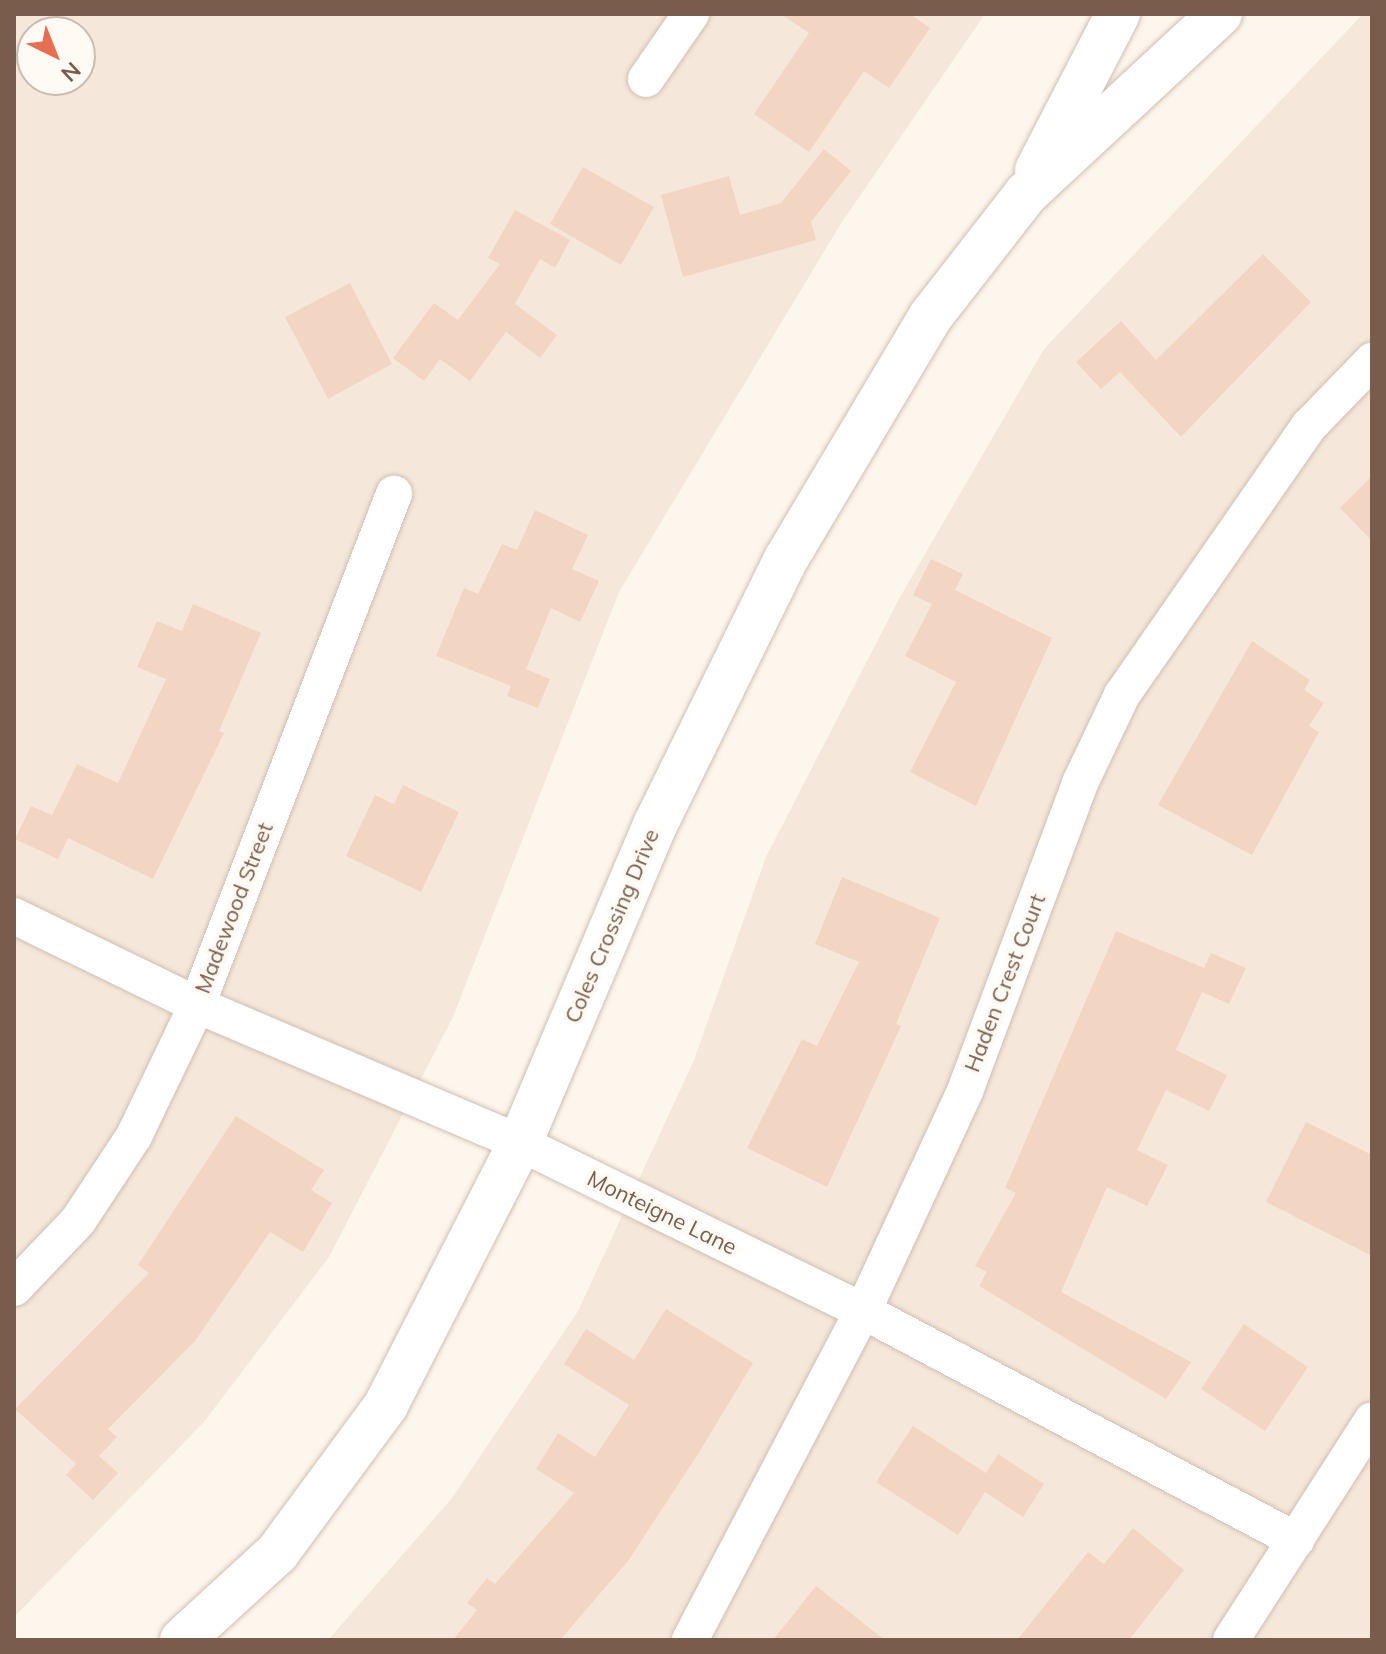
<!DOCTYPE html>
<html>
<head>
<meta charset="utf-8">
<style>
  body { margin:0 }
  #map { position:relative; width:1386px; height:1654px; overflow:hidden; background:#fdf6ec; font-family:Mulish,sans-serif }
  div>[style] { position:absolute }
  [style*='--x'] { left:calc(var(--x)*1px); top:calc(var(--y)*1px); width:calc(var(--w)*1px); rotate:calc(var(--a)*1deg) }
  .residential>* { inset:0; background:#f5e8da }
  .building>* { inset:0; background:#f3d5c3 }
  .roads { filter:drop-shadow(0 0 2px #d1beb0) drop-shadow(0 0 2px #d1beb0) }
  .street>* { height:36px; margin:-18px; padding:0 18px; transform-origin:18px; border-radius:18px; background:#fff }
  .secondary>* { height:44px; margin:-22px; padding:0 22px; transform-origin:22px; border-radius:22px; background:#fff }
  span { translate:-50% -50%; white-space:nowrap; text-align:center; line-height:1.15; -webkit-text-stroke:8px #fffaf3; paint-order:stroke }
  .street-label { font-size:22px; color:#7a5c4d }
  .frame { position:absolute; inset:0; border:16px solid #7a5c4d; pointer-events:none }
  .north { position:absolute; left:16px; top:16px; width:80px; height:80px; box-sizing:border-box; background:#fffaf3; border:2px solid #cabbb1; border-radius:50%; rotate:137deg; font-size:22px; font-weight:700; line-height:32px; text-align:center; color:#7a5c4d }
  .north::after { content:''; display:block; margin:auto; width:28px; height:36px; background:#e76f51; clip-path:polygon(50% 0,100% 100%,50% 72%,0 100%) }
</style>
</head>
<body>
<div id="map">
  <div class="residential">
    <div style="clip-path:polygon(evenodd,14px 14px,985px 14px,840px 225px,619px 592px,453px 1017px,329px 1257px,204px 1422px,14px 1617px,14px 14px,32px 32px,80px 32px,80px 80px,32px 80px,32px 32px)"></div>
    <div style="clip-path:polygon(1363px 14px,1372px 14px,1372px 1640px,328px 1640px,452px 1498px,578px 1311px,694px 1060px,766px 857px,900px 597px,1044px 349px)"></div>
  </div>
  <div class="building">
    <div style="clip-path:polygon(781px 14px,910px 14px,930px 28px,889px 88px,864px 71px,809px 152px,754px 114px,809px 33px)"></div>
    <div style="clip-path:polygon(824px 149px,851px 171px,811px 222px,816px 240px,683px 277px,661px 195px,729px 176px,740px 215px,781px 203px)"></div>
    <div style="clip-path:polygon(583px 167px,654px 207px,621px 265px,550px 224px)"></div>
    <div style="clip-path:polygon(515px 210px,570px 240px,555px 268px,540px 259px,515px 304px,557px 335px,540px 358px,506px 332px,470px 381px,440px 359px,424px 381px,393px 358px,434px 303px,458px 320px,500px 264px,488px 258px)"></div>
    <div style="clip-path:polygon(1263px 254px,1311px 302px,1181px 437px,1120px 372px,1101px 389px,1076px 362px,1121px 321px,1156px 360px)"></div>
    <div style="clip-path:polygon(350px 283px,392px 364px,328px 399px,285px 317px)"></div>
    <div style="clip-path:polygon(1372px 476px,1372px 541px,1340px 508px)"></div>
    <div style="clip-path:polygon(535px 510px,588px 535px,572px 569px,599px 581px,580px 622px,551px 608px,526px 669px,550px 679px,538px 708px,507px 696px,511px 686px,436px 656px,464px 588px,478px 594px,502px 544px,517px 550px)"></div>
    <div style="clip-path:polygon(931px 559px,963px 574px,955px 590px,1052px 638px,976px 806px,910px 772px,956px 682px,905px 656px,932px 604px,913px 595px)"></div>
    <div style="clip-path:polygon(193px 604px,261px 633px,219px 731px,224px 733px,153px 879px,68px 838px,58px 859px,15px 839px,31px 806px,52px 815px,77px 764px,118px 783px,166px 679px,137px 667px,157px 621px,182px 631px)"></div>
    <div style="clip-path:polygon(1252px 641px,1310px 680px,1304px 690px,1324px 703px,1309px 726px,1319px 732px,1252px 855px,1158px 805px)"></div>
    <div style="clip-path:polygon(403px 785px,459px 812px,421px 892px,346px 856px,375px 795px,394px 804px)"></div>
    <div style="clip-path:polygon(842px 877px,940px 918px,896px 1024px,901px 1026px,827px 1187px,747px 1148px,802px 1039px,817px 1046px,859px 962px,815px 944px)"></div>
    <div style="clip-path:polygon(1116px 931px,1204px 968px,1211px 953px,1246px 968px,1229px 1004px,1202px 992px,1176px 1050px,1227px 1075px,1209px 1111px,1166px 1090px,1137px 1150px,1168px 1165px,1147px 1206px,1107px 1187px,1061px 1292px,1191px 1362px,1166px 1399px,979px 1286px,987px 1272px,975px 1266px,1016px 1193px,1005px 1188px)"></div>
    <div style="clip-path:polygon(236px 1116px,324px 1170px,311px 1190px,332px 1203px,303px 1252px,270px 1232px,195px 1341px,108px 1429px,117px 1437px,99px 1456px,118px 1473px,93px 1500px,66px 1475px,76px 1464px,15px 1409px,149px 1273px,138px 1265px)"></div>
    <div style="clip-path:polygon(1306px 1122px,1372px 1155px,1372px 1256px,1266px 1202px)"></div>
    <div style="clip-path:polygon(666px 1309px,753px 1363px,698px 1454px,628px 1561px,560px 1640px,453px 1640px,477px 1610px,467px 1603px,487px 1578px,495px 1584px,574px 1493px,536px 1469px,558px 1433px,595px 1457px,629px 1405px,564px 1364px,586px 1329px,634px 1360px)"></div>
    <div style="clip-path:polygon(1244px 1324px,1308px 1367px,1265px 1431px,1201px 1389px)"></div>
    <div style="clip-path:polygon(913px 1426px,986px 1473px,998px 1454px,1044px 1484px,1023px 1517px,985px 1492px,958px 1535px,876px 1482px)"></div>
    <div style="clip-path:polygon(1133px 1528px,1184px 1570px,1129px 1640px,1017px 1640px,1088px 1552px,1104px 1564px)"></div>
    <div style="clip-path:polygon(816px 1586px,885px 1640px,773px 1640px)"></div>
  </div>
  <div class="roads">
    <div class="street">
      <div style="--x:646;--y:79;--w:79;--a:-55.3"></div>
      <div style="--x:14;--y:916;--w:203;--a:25.9"></div>
      <div style="--x:197;--y:1005;--w:351;--a:23.1"></div>
      <div style="--x:520;--y:1143;--w:382;--a:26.1"></div>
      <div style="--x:863;--y:1311;--w:490;--a:27.9"></div>
      <div style="--x:14;--y:1288;--w:93;--a:-46.3"></div>
      <div style="--x:78;--y:1221;--w:102;--a:-56.6"></div>
      <div style="--x:134;--y:1136;--w:145;--a:-64.3"></div>
      <div style="--x:197;--y:1005;--w:548;--a:-68.92"></div>
      <div style="--x:690;--y:1640;--w:372;--a:-62.3"></div>
      <div style="--x:863;--y:1311;--w:242;--a:-65.1"></div>
      <div style="--x:965;--y:1091;--w:329;--a:-69.5"></div>
      <div style="--x:1080;--y:783;--w:98;--a:-64.5"></div>
      <div style="--x:1122;--y:695;--w:328;--a:-55.2"></div>
      <div style="--x:1309;--y:426;--w:91;--a:-45.9"></div>
      <div style="--x:1231;--y:1640;--w:261;--a:-57.3"></div>
    </div>
    <div class="secondary">
      <div style="--x:1037;--y:170;--w:176;--a:-62.6"></div>
      <div style="--x:182;--y:1640;--w:129;--a:-42.5"></div>
      <div style="--x:277;--y:1553;--w:184;--a:-53.6"></div>
      <div style="--x:386;--y:1405;--w:294;--a:-62.9"></div>
      <div style="--x:520;--y:1143;--w:348;--a:-67"></div>
      <div style="--x:656;--y:823;--w:294;--a:-63.8"></div>
      <div style="--x:786;--y:559;--w:283;--a:-59.2"></div>
      <div style="--x:931;--y:316;--w:155;--a:-52.1"></div>
      <div style="--x:1026;--y:194;--w:265;--a:-42.9"></div>
    </div>
  </div>
  <div class="street-label">
    <span style="left:234px;top:908px;rotate:-69deg">Madewood Street</span>
    <span style="left:612px;top:926px;rotate:-67deg">Coles Crossing Drive</span>
    <span style="left:1005px;top:983px;rotate:-69deg">Haden Crest Court</span>
    <span style="left:662px;top:1213px;rotate:26deg">Monteigne Lane</span>
  </div>
  <div class="frame"></div>
  <div class="north">N</div>
</div>
</body>
</html>
